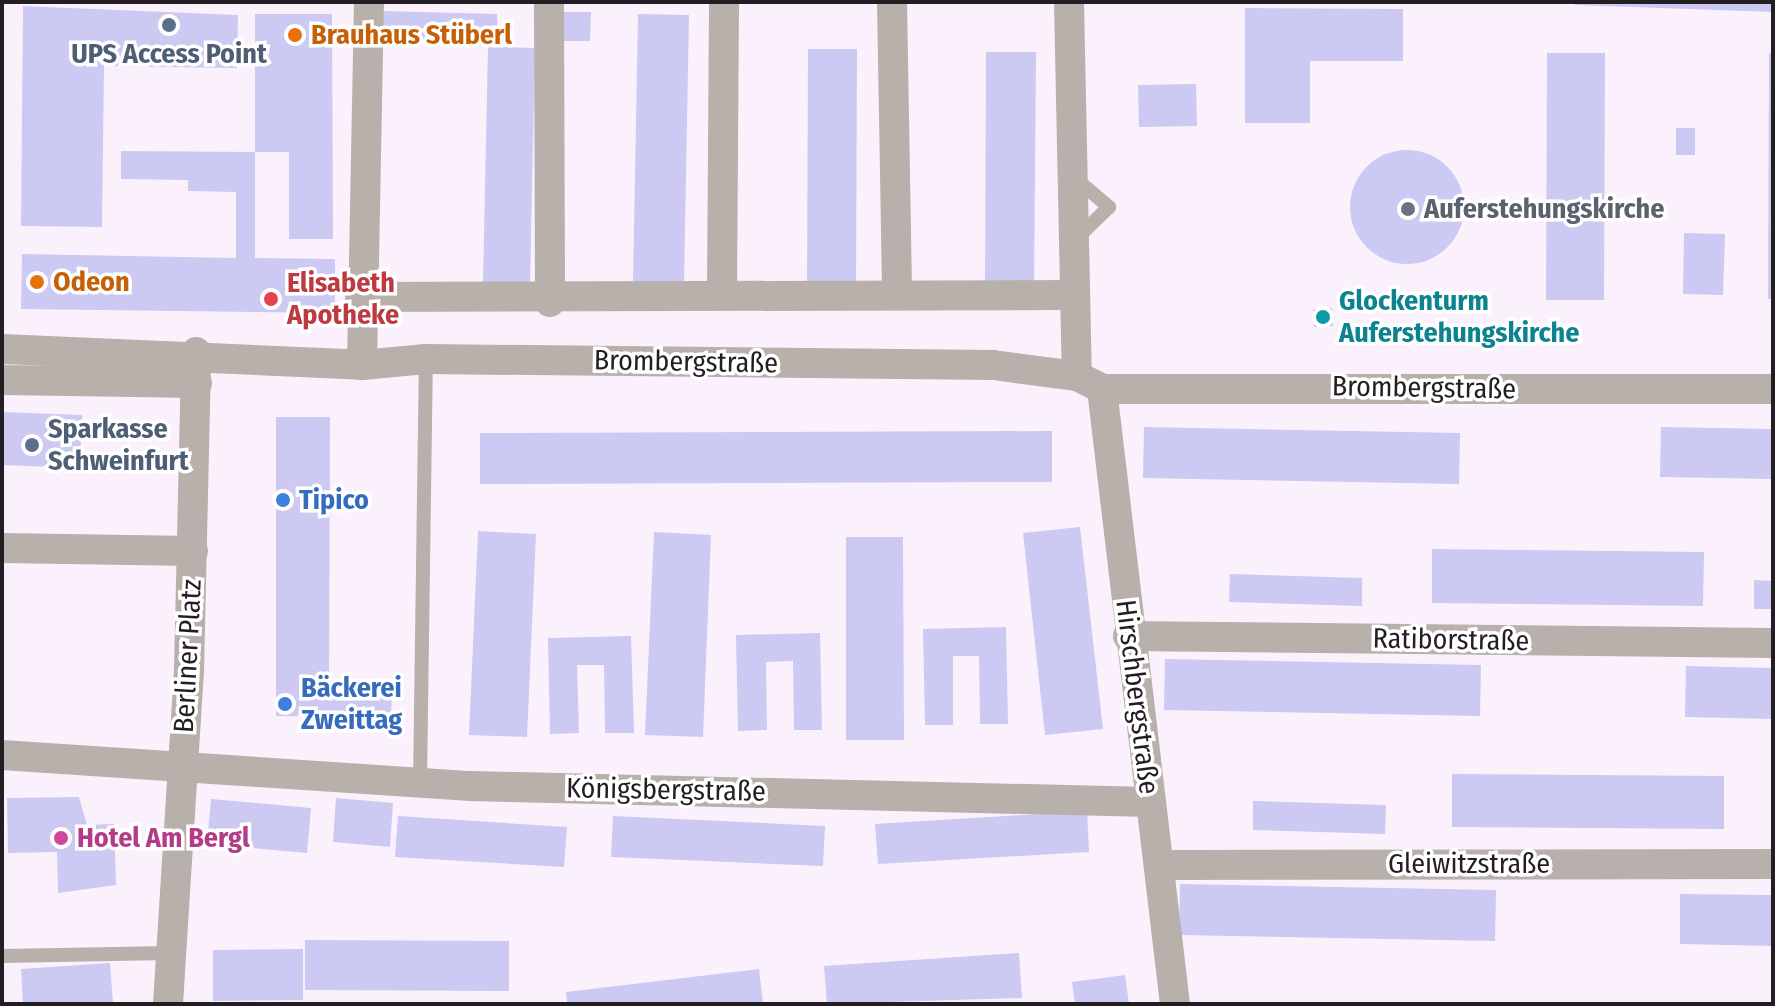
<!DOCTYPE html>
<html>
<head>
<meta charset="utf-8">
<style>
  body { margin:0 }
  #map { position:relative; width:1775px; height:1006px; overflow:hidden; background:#fbf1fd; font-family:"Fira Sans Condensed",sans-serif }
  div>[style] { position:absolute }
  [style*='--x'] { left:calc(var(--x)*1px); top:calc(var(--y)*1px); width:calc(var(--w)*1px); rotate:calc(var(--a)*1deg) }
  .building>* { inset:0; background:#ccc9f2 }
  .round { border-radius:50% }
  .lane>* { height:14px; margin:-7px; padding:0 7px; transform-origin:7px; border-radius:7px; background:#b7b0ab }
  .street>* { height:30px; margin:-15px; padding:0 15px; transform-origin:15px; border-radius:15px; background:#b7b0ab }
  .dots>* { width:22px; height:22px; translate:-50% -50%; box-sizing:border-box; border:4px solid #fff; border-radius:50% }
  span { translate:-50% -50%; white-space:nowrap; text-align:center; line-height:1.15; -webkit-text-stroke:7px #fff; paint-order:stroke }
  .food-label { font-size:28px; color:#c56008; font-weight:700 }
  .left { translate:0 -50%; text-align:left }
  .service-label { font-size:28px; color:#4e5e75; font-weight:700 }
  .worship-label { font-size:28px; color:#5b616d; font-weight:700 }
  .health-label { font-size:28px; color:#be3a42; font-weight:700 }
  .culture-label { font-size:28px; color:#0d838f; font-weight:700 }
  .street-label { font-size:28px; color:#221e23 }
  .shop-label { font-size:28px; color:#366cbe; font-weight:700 }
  .hotel-label { font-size:28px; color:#b23c85; font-weight:700 }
  .frame { position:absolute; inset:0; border:4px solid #221e23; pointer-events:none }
</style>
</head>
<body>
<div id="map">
  <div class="building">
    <div style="clip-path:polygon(1575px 2px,1773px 2px,1773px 12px,1575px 5px)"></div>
    <div style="clip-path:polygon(23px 6px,238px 15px,237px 68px,104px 66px,102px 227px,21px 226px)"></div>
    <div style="clip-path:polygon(1245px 8px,1403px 9px,1403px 61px,1310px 61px,1310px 123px,1245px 123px)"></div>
    <div style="clip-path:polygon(383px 11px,497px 14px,498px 47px,535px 48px,530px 285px,483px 283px,488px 46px,383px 42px)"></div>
    <div style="clip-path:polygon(558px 12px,591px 12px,590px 41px,558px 41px)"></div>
    <div style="clip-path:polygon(255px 14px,332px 14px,333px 239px,289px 239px,289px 152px,255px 152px)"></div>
    <div style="clip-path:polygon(638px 14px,689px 15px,684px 283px,633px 282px)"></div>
    <div style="clip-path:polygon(808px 49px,857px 49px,856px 290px,807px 290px)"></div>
    <div style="clip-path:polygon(986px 52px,1036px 52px,1034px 293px,985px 293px)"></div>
    <div style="clip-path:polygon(1547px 53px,1605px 53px,1604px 300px,1546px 300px)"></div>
    <div style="clip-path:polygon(1769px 53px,1773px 53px,1773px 299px,1768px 299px)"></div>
    <div style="clip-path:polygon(1196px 84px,1197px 126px,1139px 127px,1138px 85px)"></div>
    <div style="clip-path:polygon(1676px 128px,1695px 128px,1695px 155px,1676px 155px)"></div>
    <div class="round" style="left:1350px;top:150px;width:114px;height:114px"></div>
    <div style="clip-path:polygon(121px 151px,255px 152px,255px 258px,335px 259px,335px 313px,21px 309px,22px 254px,236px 258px,236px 192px,188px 191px,188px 180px,121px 179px)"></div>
    <div style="clip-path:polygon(1684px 233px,1725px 234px,1723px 295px,1683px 294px)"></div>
    <div style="clip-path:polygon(1332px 308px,1333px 326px,1314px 327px,1313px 309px)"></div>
    <div style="clip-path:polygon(2px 412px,82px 415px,80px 468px,2px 465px)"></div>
    <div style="clip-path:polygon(276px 417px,330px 417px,329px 693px,392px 692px,391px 717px,276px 716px)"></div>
    <div style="clip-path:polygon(1144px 427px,1460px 433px,1459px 484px,1143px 478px)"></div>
    <div style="clip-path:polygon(1661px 427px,1773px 429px,1773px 479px,1660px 477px)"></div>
    <div style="clip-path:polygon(1052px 431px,1052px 482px,480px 484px,480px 433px)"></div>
    <div style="clip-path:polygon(1080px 527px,1103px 729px,1045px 735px,1023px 533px)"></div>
    <div style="clip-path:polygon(478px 531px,536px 534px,527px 737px,469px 735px)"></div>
    <div style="clip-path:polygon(654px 532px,711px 535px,703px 737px,645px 735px)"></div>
    <div style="clip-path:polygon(846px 537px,903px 537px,904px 740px,846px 740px)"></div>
    <div style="clip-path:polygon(1432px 549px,1704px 552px,1703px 606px,1432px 603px)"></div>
    <div style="clip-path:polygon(1230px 574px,1362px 578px,1362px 606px,1229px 602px)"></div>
    <div style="clip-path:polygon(1754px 580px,1773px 581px,1773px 609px,1754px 609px)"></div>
    <div style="clip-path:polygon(1006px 627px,1008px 724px,980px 724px,979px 656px,953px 656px,953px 725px,925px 725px,923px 629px)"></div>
    <div style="clip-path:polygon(820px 633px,822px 730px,794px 730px,793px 661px,766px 662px,767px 730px,738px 731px,736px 635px)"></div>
    <div style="clip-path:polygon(631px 636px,634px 733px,605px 733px,604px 665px,577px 665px,579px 733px,550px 734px,548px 638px)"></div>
    <div style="clip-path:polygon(1165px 659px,1481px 665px,1480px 716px,1164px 710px)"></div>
    <div style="clip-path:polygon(1686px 666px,1773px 668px,1773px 719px,1685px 717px)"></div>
    <div style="clip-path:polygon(1452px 774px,1724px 776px,1724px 829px,1452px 827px)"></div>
    <div style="clip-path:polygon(79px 797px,87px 825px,114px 824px,116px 885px,58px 893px,57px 852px,8px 853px,7px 798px)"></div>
    <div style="clip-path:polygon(336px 798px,393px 803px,390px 847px,333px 842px)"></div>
    <div style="clip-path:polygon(211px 799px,311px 808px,307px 853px,207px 844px)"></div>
    <div style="clip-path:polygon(1253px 801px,1386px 805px,1385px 834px,1253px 830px)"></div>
    <div style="clip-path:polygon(1087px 811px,1089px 852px,878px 864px,875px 824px)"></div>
    <div style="clip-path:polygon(398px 816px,567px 827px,564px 867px,395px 857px)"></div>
    <div style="clip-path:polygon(613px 816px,825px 826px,823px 866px,611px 857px)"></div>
    <div style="clip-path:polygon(1180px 884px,1496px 890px,1495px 941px,1179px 935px)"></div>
    <div style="clip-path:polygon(1680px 894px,1773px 895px,1773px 946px,1680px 944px)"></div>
    <div style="clip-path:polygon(305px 940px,509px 941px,509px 991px,305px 990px)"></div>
    <div style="clip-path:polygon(303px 949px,303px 1000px,213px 1001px,213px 950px)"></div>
    <div style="clip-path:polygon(1019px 953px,1022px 998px,827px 1004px,824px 966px)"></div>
    <div style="clip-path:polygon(110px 963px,113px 1004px,23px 1004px,21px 969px)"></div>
    <div style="clip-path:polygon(759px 969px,763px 1004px,567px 1004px,566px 992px)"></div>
    <div style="clip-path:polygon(1125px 975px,1129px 1004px,1075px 1004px,1072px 982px)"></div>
  </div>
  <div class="lane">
    <div style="--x:1075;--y:178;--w:45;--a:40.5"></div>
    <div style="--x:1109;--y:207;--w:46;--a:135.9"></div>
    <div style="--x:420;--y:782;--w:423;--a:-89.2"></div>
    <div style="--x:2;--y:956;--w:167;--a:-1"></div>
  </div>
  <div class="street">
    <div style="--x:549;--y:2;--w:300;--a:89.8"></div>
    <div style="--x:892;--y:2;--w:291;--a:89"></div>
    <div style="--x:1069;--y:2;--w:374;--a:88.8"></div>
    <div style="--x:722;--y:292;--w:290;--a:-89.6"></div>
    <div style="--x:360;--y:297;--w:714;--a:-0.16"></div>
    <div style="--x:2;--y:349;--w:360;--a:2.5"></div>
    <div style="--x:362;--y:365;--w:64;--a:-5.4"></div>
    <div style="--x:426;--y:359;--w:567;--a:0.61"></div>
    <div style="--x:993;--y:365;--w:85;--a:7.5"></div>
    <div style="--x:1077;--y:376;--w:28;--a:27"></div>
    <div style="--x:1102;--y:389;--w:671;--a:0"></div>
    <div style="--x:362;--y:365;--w:363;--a:-88.9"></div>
    <div style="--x:2;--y:380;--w:195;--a:0.9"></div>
    <div style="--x:1102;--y:389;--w:619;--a:83.23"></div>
    <div style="--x:2;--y:548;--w:191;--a:0.9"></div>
    <div style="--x:1128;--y:636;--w:645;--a:0.62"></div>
    <div style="--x:2;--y:755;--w:470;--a:3.8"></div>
    <div style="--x:471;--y:786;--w:680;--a:1.35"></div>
    <div style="--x:1164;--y:865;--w:609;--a:-0.09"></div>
    <div style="--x:168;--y:1004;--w:334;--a:-86.4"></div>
    <div style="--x:189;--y:671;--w:319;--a:-88.7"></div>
  </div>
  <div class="dots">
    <div style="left:169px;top:25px;background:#5c6f8a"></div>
    <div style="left:295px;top:35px;background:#e8710a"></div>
    <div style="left:1408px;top:209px;background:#6b7280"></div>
    <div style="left:37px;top:282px;background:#e8710a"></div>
    <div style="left:271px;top:299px;background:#e0444e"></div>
    <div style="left:1323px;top:317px;background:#0f9aa8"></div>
    <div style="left:32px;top:445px;background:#5c6f8a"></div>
    <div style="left:283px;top:500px;background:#3f7fe0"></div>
    <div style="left:285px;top:704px;background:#3f7fe0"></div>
    <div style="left:61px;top:838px;background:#d1479c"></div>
  </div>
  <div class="food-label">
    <span class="left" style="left:311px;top:35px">Brauhaus Stüberl</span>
    <span class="left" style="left:53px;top:282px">Odeon</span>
  </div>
  <div class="service-label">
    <span style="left:169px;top:54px">UPS Access Point</span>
    <span class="left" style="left:48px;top:445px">Sparkasse<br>Schweinfurt</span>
  </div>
  <div class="worship-label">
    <span class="left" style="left:1424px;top:209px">Auferstehungskirche</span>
  </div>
  <div class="health-label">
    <span class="left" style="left:287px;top:299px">Elisabeth<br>Apotheke</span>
  </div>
  <div class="culture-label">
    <span class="left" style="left:1339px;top:317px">Glockenturm<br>Auferstehungskirche</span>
  </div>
  <div class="street-label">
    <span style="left:686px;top:362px;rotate:1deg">Brombergstraße</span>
    <span style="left:1424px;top:388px;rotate:1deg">Brombergstraße</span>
    <span style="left:1451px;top:640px;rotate:1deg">Ratiborstraße</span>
    <span style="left:188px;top:656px;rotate:-87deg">Berliner Platz</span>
    <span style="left:1137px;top:697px;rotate:83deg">Hirschbergstraße</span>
    <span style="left:666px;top:790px;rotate:1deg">Königsbergstraße</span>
    <span style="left:1469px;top:864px">Gleiwitzstraße</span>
  </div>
  <div class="shop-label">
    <span class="left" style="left:299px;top:500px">Tipico</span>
    <span class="left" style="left:301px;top:704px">Bäckerei<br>Zweittag</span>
  </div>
  <div class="hotel-label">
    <span class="left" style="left:77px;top:838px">Hotel Am Bergl</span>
  </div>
  <div class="frame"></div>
</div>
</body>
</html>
